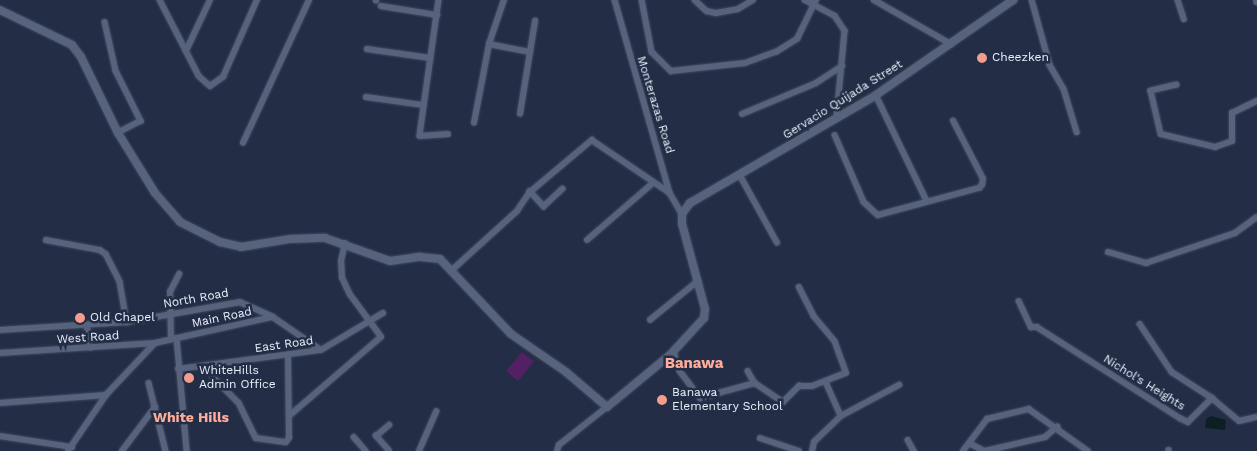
<!DOCTYPE html>
<html>
<head>
<meta charset="utf-8">
<style>
  body { margin:0 }
  #map { position:relative; width:1257px; height:451px; overflow:hidden; background:#232d45; font-family:"Work Sans",sans-serif }
  div>[style] { position:absolute }
  [style*='--x'] { left:calc(var(--x)*1px); top:calc(var(--y)*1px); width:calc(var(--w)*1px); rotate:calc(var(--a)*1deg) }
  .green>* { inset:0; background:#532063 }
  .water>* { inset:0; background:#0e1f24 }
  .roads { filter:drop-shadow(0 0 1px #424a5c) drop-shadow(0 0 1px #424a5c) }
  .minor>* { height:5.5px; margin:-2.75px; padding:0 2.75px; transform-origin:2.75px; border-radius:2.75px; background:#57627d }
  .tertiary>* { height:8px; margin:-4px; padding:0 4px; transform-origin:4px; border-radius:4px; background:#57627d }
  .dots>* { width:14px; height:14px; translate:-50% -50%; box-sizing:border-box; border:2px solid #232d45; border-radius:50% }
  span { translate:-50% -50%; white-space:nowrap; text-align:center; line-height:1.15; -webkit-text-stroke:5px #232d45; paint-order:stroke }
  .poi-label { font-size:12px; color:#eaf0fc }
  .left { translate:0 -50%; text-align:left }
  .street-label { font-size:12px; color:#eaf0fc }
  .neighbourhood-label { font-size:14px; color:#feac9b; font-weight:700 }
  .quarter-label { font-size:15px; color:#feac9b; font-weight:700 }
</style>
</head>
<body>
<div id="map">
  <div class="green">
    <div style="clip-path:polygon(522px 352px,534px 361px,518px 381px,506px 371px)"></div>
  </div>
  <div class="water">
    <div style="clip-path:polygon(1211px 416px,1226px 420px,1225px 430px,1205px 428px,1206px 419px)"></div>
  </div>
  <div class="roads">
    <div class="minor">
      <div style="--x:160;--y:0;--w:85;--a:62.8"></div>
      <div style="--x:199;--y:76;--w:15;--a:42"></div>
      <div style="--x:210;--y:86;--w:16;--a:-35"></div>
      <div style="--x:223;--y:77;--w:84;--a:-66.2"></div>
      <div style="--x:439;--y:0;--w:137;--a:98"></div>
      <div style="--x:420;--y:136;--w:28;--a:-4"></div>
      <div style="--x:615;--y:0;--w:201;--a:74.1"></div>
      <div style="--x:670;--y:193;--w:24;--a:60"></div>
      <div style="--x:642;--y:0;--w:53;--a:79.1"></div>
      <div style="--x:652;--y:52;--w:27;--a:45"></div>
      <div style="--x:671;--y:71;--w:74;--a:-6.2"></div>
      <div style="--x:745;--y:63;--w:33;--a:-20"></div>
      <div style="--x:776;--y:52;--w:25;--a:-32"></div>
      <div style="--x:797;--y:39;--w:43;--a:-64"></div>
      <div style="--x:695;--y:0;--w:16;--a:43"></div>
      <div style="--x:707;--y:11;--w:9;--a:13"></div>
      <div style="--x:716;--y:13;--w:22;--a:-10"></div>
      <div style="--x:738;--y:9;--w:17;--a:-31"></div>
      <div style="--x:805;--y:0;--w:34;--a:28"></div>
      <div style="--x:835;--y:16;--w:18;--a:56"></div>
      <div style="--x:845;--y:31;--w:87;--a:95.3"></div>
      <div style="--x:874;--y:0;--w:89;--a:29.7"></div>
      <div style="--x:1032;--y:0;--w:67;--a:74.5"></div>
      <div style="--x:1050;--y:65;--w:28;--a:60"></div>
      <div style="--x:1064;--y:89;--w:45;--a:73.2"></div>
      <div style="--x:1178;--y:0;--w:20;--a:72"></div>
      <div style="--x:1257;--y:0;--w:2;--a:90"></div>
      <div style="--x:376;--y:1;--w:1;--a:-90"></div>
      <div style="--x:381;--y:6;--w:57;--a:9.1"></div>
      <div style="--x:105;--y:22;--w:50;--a:77.3"></div>
      <div style="--x:116;--y:71;--w:56;--a:63.4"></div>
      <div style="--x:141;--y:121;--w:26;--a:152"></div>
      <div style="--x:489;--y:44;--w:42;--a:11"></div>
      <div style="--x:367;--y:49;--w:64;--a:8.1"></div>
      <div style="--x:186;--y:51;--w:56;--a:-64.8"></div>
      <div style="--x:1177;--y:85;--w:27;--a:167"></div>
      <div style="--x:1151;--y:91;--w:44;--a:76.9"></div>
      <div style="--x:1161;--y:134;--w:56;--a:13.5"></div>
      <div style="--x:1215;--y:147;--w:18;--a:-19"></div>
      <div style="--x:1232;--y:141;--w:28;--a:-90"></div>
      <div style="--x:1232;--y:113;--w:28;--a:-26"></div>
      <div style="--x:876;--y:95;--w:118;--a:64.3"></div>
      <div style="--x:366;--y:97;--w:58;--a:8"></div>
      <div style="--x:520;--y:114;--w:94;--a:-80.8"></div>
      <div style="--x:742;--y:114;--w:80;--a:-22.7"></div>
      <div style="--x:816;--y:83;--w:31;--a:-33"></div>
      <div style="--x:474;--y:123;--w:80;--a:-79.2"></div>
      <div style="--x:489;--y:44;--w:46;--a:-71.2"></div>
      <div style="--x:835;--y:135;--w:73;--a:66.6"></div>
      <div style="--x:864;--y:202;--w:19;--a:43"></div>
      <div style="--x:878;--y:215;--w:105;--a:-15"></div>
      <div style="--x:979;--y:188;--w:4;--a:-45"></div>
      <div style="--x:982;--y:185;--w:6;--a:-81"></div>
      <div style="--x:983;--y:179;--w:65;--a:-117.3"></div>
      <div style="--x:243;--y:143;--w:157;--a:-65.2"></div>
      <div style="--x:740;--y:175;--w:77;--a:61.1"></div>
      <div style="--x:563;--y:189;--w:26;--a:137"></div>
      <div style="--x:544;--y:207;--w:21;--a:-133"></div>
      <div style="--x:530;--y:192;--w:81;--a:-40"></div>
      <div style="--x:592;--y:140;--w:94;--a:34.2"></div>
      <div style="--x:46;--y:240;--w:55;--a:10.5"></div>
      <div style="--x:100;--y:250;--w:7;--a:34"></div>
      <div style="--x:106;--y:254;--w:31;--a:63"></div>
      <div style="--x:120;--y:282;--w:41;--a:80.1"></div>
      <div style="--x:587;--y:240;--w:87;--a:-40.8"></div>
      <div style="--x:1108;--y:252;--w:40;--a:16"></div>
      <div style="--x:1146;--y:263;--w:94;--a:-18.6"></div>
      <div style="--x:1235;--y:233;--w:27;--a:-36"></div>
      <div style="--x:452;--y:270;--w:88;--a:-42.2"></div>
      <div style="--x:517;--y:211;--w:23;--a:-56"></div>
      <div style="--x:1019;--y:301;--w:29;--a:65"></div>
      <div style="--x:1031;--y:327;--w:6;--a:0"></div>
      <div style="--x:1037;--y:327;--w:169;--a:32.5"></div>
      <div style="--x:1180;--y:418;--w:9;--a:27"></div>
      <div style="--x:1188;--y:422;--w:34;--a:-45"></div>
      <div style="--x:650;--y:320;--w:62;--a:-39.1"></div>
      <div style="--x:1140;--y:324;--w:58;--a:56.3"></div>
      <div style="--x:1172;--y:372;--w:48;--a:33"></div>
      <div style="--x:1212;--y:398;--w:35;--a:40"></div>
      <div style="--x:1239;--y:421;--w:18;--a:-13"></div>
      <div style="--x:87;--y:325;--w:23;--a:80"></div>
      <div style="--x:0;--y:330;--w:127;--a:-3.6"></div>
      <div style="--x:127;--y:322;--w:115;--a:-10"></div>
      <div style="--x:240;--y:302;--w:36;--a:24"></div>
      <div style="--x:273;--y:317;--w:58;--a:34.5"></div>
      <div style="--x:177;--y:338;--w:113;--a:84.9"></div>
      <div style="--x:171;--y:339;--w:47;--a:-91.2"></div>
      <div style="--x:170;--y:292;--w:20;--a:-63"></div>
      <div style="--x:674;--y:352;--w:20;--a:72"></div>
      <div style="--x:680;--y:371;--w:34;--a:53"></div>
      <div style="--x:700;--y:398;--w:57;--a:-15.3"></div>
      <div style="--x:0;--y:353;--w:155;--a:-3.7"></div>
      <div style="--x:155;--y:343;--w:120;--a:-12.5"></div>
      <div style="--x:202;--y:366;--w:52;--a:45"></div>
      <div style="--x:239;--y:403;--w:39;--a:64"></div>
      <div style="--x:256;--y:438;--w:30;--a:8"></div>
      <div style="--x:286;--y:442;--w:5;--a:-53"></div>
      <div style="--x:289;--y:438;--w:83;--a:-90.7"></div>
      <div style="--x:178;--y:369;--w:144;--a:-7.6"></div>
      <div style="--x:321;--y:350;--w:72;--a:-30.8"></div>
      <div style="--x:748;--y:371;--w:14;--a:60"></div>
      <div style="--x:755;--y:383;--w:34;--a:34"></div>
      <div style="--x:783;--y:402;--w:23;--a:-45"></div>
      <div style="--x:799;--y:386;--w:13;--a:0"></div>
      <div style="--x:812;--y:386;--w:36;--a:-21"></div>
      <div style="--x:846;--y:373;--w:33;--a:-110"></div>
      <div style="--x:835;--y:342;--w:33;--a:-130"></div>
      <div style="--x:814;--y:317;--w:33;--a:-117"></div>
      <div style="--x:826;--y:382;--w:37;--a:66"></div>
      <div style="--x:149;--y:383;--w:70;--a:76"></div>
      <div style="--x:0;--y:403;--w:106;--a:-4.3"></div>
      <div style="--x:289;--y:416;--w:121;--a:-40.7"></div>
      <div style="--x:381;--y:337;--w:52;--a:-126.4"></div>
      <div style="--x:350;--y:295;--w:19;--a:-115"></div>
      <div style="--x:342;--y:278;--w:17;--a:-93"></div>
      <div style="--x:341;--y:261;--w:18;--a:-77"></div>
      <div style="--x:0;--y:436;--w:73;--a:8.7"></div>
      <div style="--x:354;--y:437;--w:18;--a:49"></div>
      <div style="--x:760;--y:438;--w:41;--a:18.4"></div>
      <div style="--x:908;--y:440;--w:13;--a:61"></div>
      <div style="--x:969;--y:443;--w:18;--a:27"></div>
      <div style="--x:985;--y:451;--w:62;--a:-13.1"></div>
      <div style="--x:1045;--y:437;--w:16;--a:-40"></div>
      <div style="--x:1169;--y:450;--w:1;--a:90"></div>
      <div style="--x:68;--y:451;--w:68;--a:-55.8"></div>
      <div style="--x:106;--y:395;--w:71;--a:-46.7"></div>
      <div style="--x:122;--y:451;--w:55;--a:-53.1"></div>
      <div style="--x:389;--y:451;--w:20;--a:-131"></div>
      <div style="--x:376;--y:436;--w:17;--a:-40"></div>
      <div style="--x:419;--y:451;--w:43;--a:-66.4"></div>
      <div style="--x:557;--y:451;--w:6;--a:-72"></div>
      <div style="--x:559;--y:445;--w:61;--a:-38.4"></div>
      <div style="--x:812;--y:451;--w:9;--a:-77"></div>
      <div style="--x:814;--y:442;--w:37;--a:-44"></div>
      <div style="--x:841;--y:416;--w:66;--a:-28.1"></div>
      <div style="--x:963;--y:451;--w:40;--a:-53"></div>
      <div style="--x:987;--y:419;--w:43;--a:-13.4"></div>
      <div style="--x:1029;--y:409;--w:72;--a:35.4"></div>
    </div>
    <div class="tertiary">
      <div style="--x:0;--y:10;--w:80;--a:25.9"></div>
      <div style="--x:72;--y:45;--w:15;--a:53"></div>
      <div style="--x:81;--y:57;--w:85;--a:64"></div>
      <div style="--x:118;--y:133;--w:70;--a:58.3"></div>
      <div style="--x:155;--y:193;--w:38;--a:49"></div>
      <div style="--x:180;--y:222;--w:45;--a:26.6"></div>
      <div style="--x:220;--y:242;--w:22;--a:13"></div>
      <div style="--x:241;--y:247;--w:50;--a:-9.3"></div>
      <div style="--x:290;--y:239;--w:35;--a:-2"></div>
      <div style="--x:325;--y:238;--w:69;--a:19.5"></div>
      <div style="--x:390;--y:261;--w:30;--a:-8"></div>
      <div style="--x:420;--y:257;--w:20;--a:6"></div>
      <div style="--x:440;--y:259;--w:103;--a:46.6"></div>
      <div style="--x:511;--y:334;--w:67;--a:34.6"></div>
      <div style="--x:566;--y:372;--w:54;--a:40.5"></div>
      <div style="--x:607;--y:407;--w:83;--a:-39.6"></div>
      <div style="--x:671;--y:354;--w:49;--a:-47.5"></div>
      <div style="--x:704;--y:318;--w:9;--a:-84"></div>
      <div style="--x:705;--y:309;--w:88;--a:-105.1"></div>
      <div style="--x:682;--y:224;--w:10;--a:-90"></div>
      <div style="--x:682;--y:214;--w:14;--a:-54"></div>
      <div style="--x:690;--y:203;--w:215;--a:-30.1"></div>
      <div style="--x:876;--y:95;--w:167;--a:-34.7"></div>
    </div>
  </div>
  <div class="dots">
    <div style="left:982px;top:58px;background:#f49d8c"></div>
    <div style="left:80px;top:318px;background:#f49d8c"></div>
    <div style="left:189px;top:378px;background:#f49d8c"></div>
    <div style="left:662px;top:400px;background:#f49d8c"></div>
  </div>
  <div class="poi-label">
    <span class="left" style="left:992px;top:58px">Cheezken</span>
    <span class="left" style="left:90px;top:318px">Old Chapel</span>
    <span class="left" style="left:199px;top:378px">WhiteHills<br>Admin Office</span>
    <span class="left" style="left:672px;top:400px">Banawa<br>Elementary School</span>
  </div>
  <div class="street-label">
    <span style="left:843px;top:100px;rotate:-32deg">Gervacio Quijada Street</span>
    <span style="left:655px;top:105px;rotate:73deg">Monterazas Road</span>
    <span style="left:196px;top:299px;rotate:-10deg">North Road</span>
    <span style="left:222px;top:318px;rotate:-12deg">Main Road</span>
    <span style="left:88px;top:338px;rotate:-4deg">West Road</span>
    <span style="left:284px;top:345px;rotate:-8deg">East Road</span>
    <span style="left:1144px;top:383px;rotate:32deg">Nichol's Heights</span>
  </div>
  <div class="neighbourhood-label">
    <span style="left:191px;top:417px">White Hills</span>
  </div>
  <div class="quarter-label">
    <span style="left:694px;top:364px">Banawa</span>
  </div>
</div>
</body>
</html>
